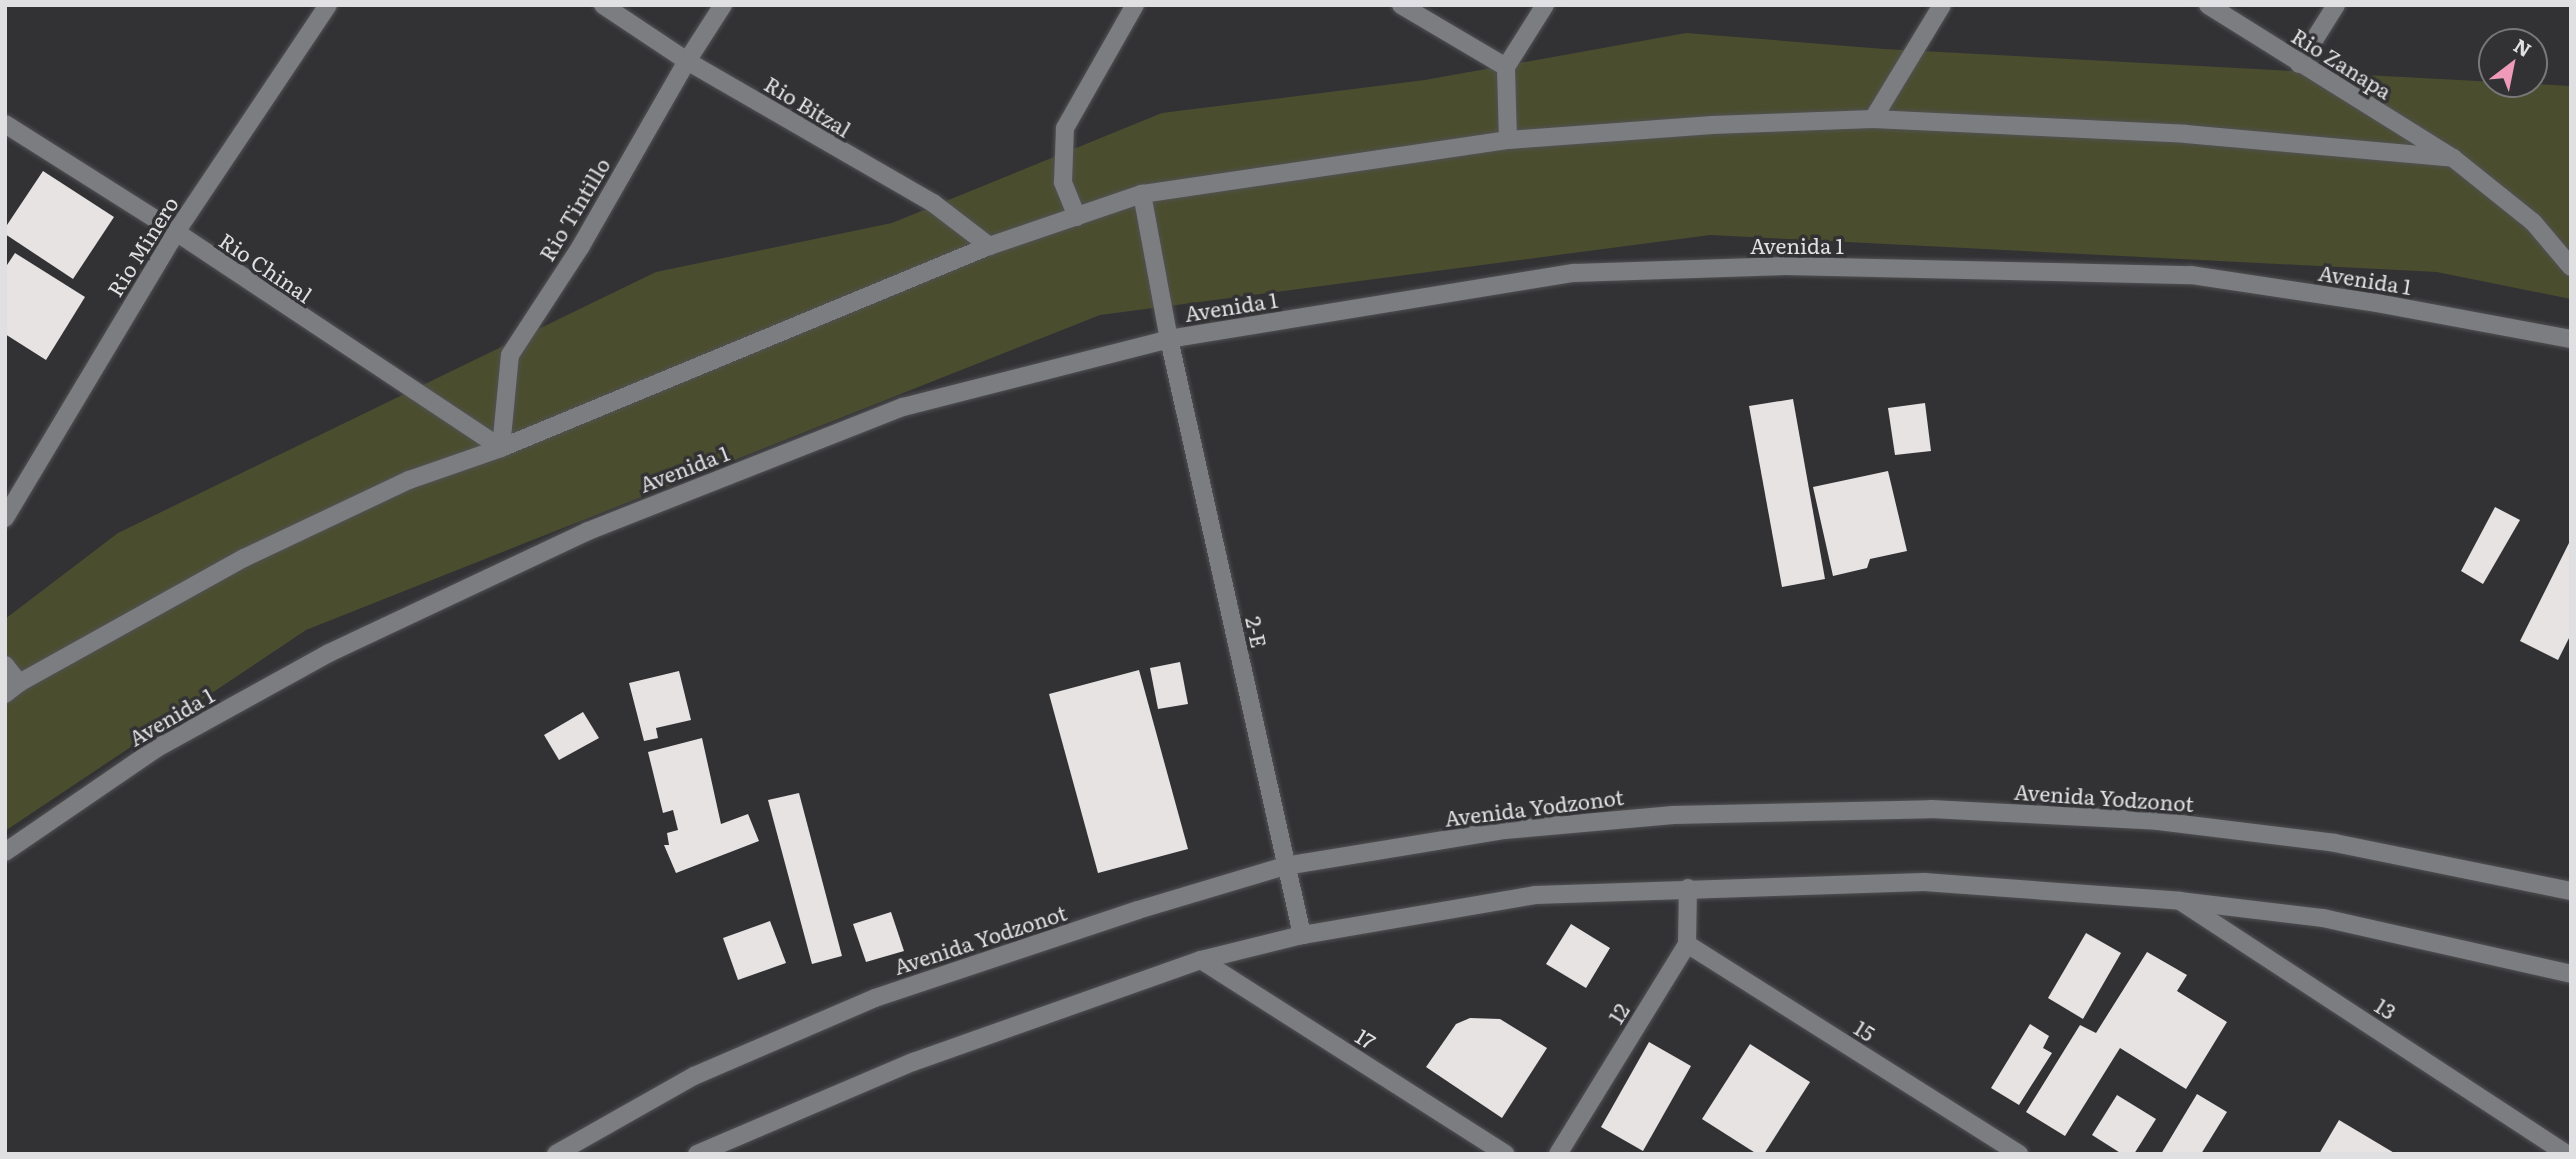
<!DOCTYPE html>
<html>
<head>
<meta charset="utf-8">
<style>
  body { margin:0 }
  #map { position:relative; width:2576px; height:1159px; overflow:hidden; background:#323235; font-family:Literata,serif }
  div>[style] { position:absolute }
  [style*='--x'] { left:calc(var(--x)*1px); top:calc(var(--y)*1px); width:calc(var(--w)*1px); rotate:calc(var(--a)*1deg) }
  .green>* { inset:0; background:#4b4e2e }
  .building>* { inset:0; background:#e7e3e2 }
  .roads { filter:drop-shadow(0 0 2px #515153) drop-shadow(0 0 2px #515153) }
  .minor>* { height:18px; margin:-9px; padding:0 9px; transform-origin:9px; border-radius:9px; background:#7c7d80 }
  span { translate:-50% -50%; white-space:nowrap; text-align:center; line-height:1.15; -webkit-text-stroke:7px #323235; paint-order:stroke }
  .street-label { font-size:21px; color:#e0e0e2 }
  .frame { position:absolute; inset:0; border:7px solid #e0e0e2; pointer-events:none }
  .north { position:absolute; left:2478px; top:28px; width:70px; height:70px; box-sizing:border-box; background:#323235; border:2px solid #78787a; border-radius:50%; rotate:32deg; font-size:19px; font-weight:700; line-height:28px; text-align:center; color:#e0e0e2 }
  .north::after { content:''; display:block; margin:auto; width:24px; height:32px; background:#ef9ab8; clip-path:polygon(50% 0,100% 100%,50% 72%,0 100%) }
</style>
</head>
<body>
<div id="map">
  <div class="green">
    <div style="clip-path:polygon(1686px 33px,1884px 49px,2571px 86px,2571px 299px,2437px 272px,1710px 235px,1100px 315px,306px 630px,5px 831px,5px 619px,118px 533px,656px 272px,892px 223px,1162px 113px,1425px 80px)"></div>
  </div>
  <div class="building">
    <div style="clip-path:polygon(43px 171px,114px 217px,73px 279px,5px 234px,5px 228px)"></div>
    <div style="clip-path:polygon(15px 253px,85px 297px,46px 360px,5px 334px,5px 268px)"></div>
    <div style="clip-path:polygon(1793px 399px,1825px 579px,1782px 587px,1749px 406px)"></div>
    <div style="clip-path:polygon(1925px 403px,1931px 451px,1895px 455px,1888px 408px)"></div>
    <div style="clip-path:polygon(1888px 471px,1907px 551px,1870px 559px,1867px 568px,1833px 576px,1813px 487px)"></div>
    <div style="clip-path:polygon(2495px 507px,2520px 520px,2483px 584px,2461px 571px)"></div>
    <div style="clip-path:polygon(2571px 539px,2571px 634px,2558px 660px,2520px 641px)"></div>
    <div style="clip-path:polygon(1180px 662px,1188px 704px,1158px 709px,1150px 668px)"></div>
    <div style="clip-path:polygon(1139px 670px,1188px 849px,1098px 873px,1049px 694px)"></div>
    <div style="clip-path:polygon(679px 671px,691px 720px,656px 728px,658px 738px,644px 741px,629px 683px)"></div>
    <div style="clip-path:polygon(583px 712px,599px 738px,559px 760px,544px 735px)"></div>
    <div style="clip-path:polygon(702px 738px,721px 824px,748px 814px,759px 841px,676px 873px,664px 845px,669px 845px,667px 833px,678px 830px,673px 810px,663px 813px,648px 752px)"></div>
    <div style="clip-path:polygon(799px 793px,842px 956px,812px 964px,768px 800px)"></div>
    <div style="clip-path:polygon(891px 912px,904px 951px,866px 962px,853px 924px)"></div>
    <div style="clip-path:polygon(770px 921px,786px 963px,738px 980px,723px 938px)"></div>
    <div style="clip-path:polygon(1571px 924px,1610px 948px,1586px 988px,1546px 964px)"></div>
    <div style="clip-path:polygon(2086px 933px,2121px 953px,2083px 1019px,2048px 998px)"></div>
    <div style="clip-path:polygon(2147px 952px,2187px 975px,2177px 991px,2227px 1022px,2186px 1089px,2120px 1048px,2065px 1136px,2026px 1112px,2080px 1025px,2096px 1033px)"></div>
    <div style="clip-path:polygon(1470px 1018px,1500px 1019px,1547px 1048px,1502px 1118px,1426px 1067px,1456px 1024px)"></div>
    <div style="clip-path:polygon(2030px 1024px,2049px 1036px,2043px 1048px,2052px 1053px,2019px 1105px,1991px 1088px)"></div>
    <div style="clip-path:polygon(1649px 1042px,1691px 1066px,1643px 1151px,1601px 1127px)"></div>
    <div style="clip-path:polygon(1750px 1044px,1810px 1082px,1764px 1154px,1757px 1154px,1702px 1119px)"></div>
    <div style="clip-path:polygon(2197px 1094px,2227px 1112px,2201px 1154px,2161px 1154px)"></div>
    <div style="clip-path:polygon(2117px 1095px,2156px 1119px,2134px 1154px,2122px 1154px,2092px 1135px)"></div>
    <div style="clip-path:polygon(2339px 1120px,2396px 1154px,2319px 1154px)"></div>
  </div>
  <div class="roads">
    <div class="minor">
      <div style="--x:603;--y:5;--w:101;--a:33.7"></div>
      <div style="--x:687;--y:61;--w:284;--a:30"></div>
      <div style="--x:933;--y:203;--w:71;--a:37.5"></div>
      <div style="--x:1401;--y:5;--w:122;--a:30.6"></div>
      <div style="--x:2208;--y:5;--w:289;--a:32"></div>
      <div style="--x:2453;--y:158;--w:102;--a:38.7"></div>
      <div style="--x:2533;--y:222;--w:59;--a:49.8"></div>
      <div style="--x:2299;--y:64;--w:70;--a:-57.9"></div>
      <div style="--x:1873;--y:119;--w:133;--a:-58.8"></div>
      <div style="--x:5;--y:124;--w:202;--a:32.3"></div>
      <div style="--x:176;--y:232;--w:390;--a:33.6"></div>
      <div style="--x:501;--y:448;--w:93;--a:-84.5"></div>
      <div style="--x:510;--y:355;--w:130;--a:-56.9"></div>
      <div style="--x:581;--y:246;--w:213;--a:-60.2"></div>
      <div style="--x:687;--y:61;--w:67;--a:-57.3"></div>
      <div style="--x:1508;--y:140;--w:73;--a:-91.6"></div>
      <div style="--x:1506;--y:67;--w:73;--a:-57.8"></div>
      <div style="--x:1142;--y:194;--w:147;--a:79.5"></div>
      <div style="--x:1169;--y:339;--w:611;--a:77.42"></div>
      <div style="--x:1077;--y:217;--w:38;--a:-112"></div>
      <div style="--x:1063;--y:182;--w:54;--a:-87.9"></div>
      <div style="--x:1065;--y:128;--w:142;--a:-60.4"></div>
      <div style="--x:5;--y:518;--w:333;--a:-59.1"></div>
      <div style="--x:176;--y:232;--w:273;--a:-56.2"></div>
      <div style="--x:5;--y:665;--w:23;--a:52"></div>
      <div style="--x:5;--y:694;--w:18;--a:-38"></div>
      <div style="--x:19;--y:683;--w:257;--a:-29.1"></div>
      <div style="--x:244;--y:558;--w:183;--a:-25.3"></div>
      <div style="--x:409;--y:480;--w:97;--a:-19.2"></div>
      <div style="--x:501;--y:448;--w:528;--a:-22.49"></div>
      <div style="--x:989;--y:246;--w:162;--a:-18.8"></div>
      <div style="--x:1142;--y:194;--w:370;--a:-8.4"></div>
      <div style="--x:1508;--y:140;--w:205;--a:-4.2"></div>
      <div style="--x:1712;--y:125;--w:161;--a:-2.1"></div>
      <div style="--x:1873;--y:119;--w:313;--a:2.7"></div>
      <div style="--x:2186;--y:134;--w:268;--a:5.1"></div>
      <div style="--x:5;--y:852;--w:184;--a:-34.4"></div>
      <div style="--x:157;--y:748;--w:196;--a:-28.9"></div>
      <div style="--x:329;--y:653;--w:286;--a:-25.2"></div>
      <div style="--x:588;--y:531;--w:339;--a:-21.5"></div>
      <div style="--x:903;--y:407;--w:275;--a:-14.3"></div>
      <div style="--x:1169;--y:339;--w:410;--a:-9.3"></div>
      <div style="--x:1574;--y:273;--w:212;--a:-1.9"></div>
      <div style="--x:1786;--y:266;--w:405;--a:1.3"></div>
      <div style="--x:2191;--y:275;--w:188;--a:8.6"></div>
      <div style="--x:2377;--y:303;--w:197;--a:10.5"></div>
      <div style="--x:2183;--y:903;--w:459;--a:33.2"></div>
      <div style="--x:1687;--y:944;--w:393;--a:32.3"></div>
      <div style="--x:1201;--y:960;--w:361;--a:32.5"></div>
      <div style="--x:556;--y:1154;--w:159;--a:-29.5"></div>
      <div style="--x:694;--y:1076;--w:197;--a:-23.3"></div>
      <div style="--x:875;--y:998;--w:277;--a:-18.5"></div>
      <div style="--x:1138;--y:910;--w:153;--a:-16.7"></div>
      <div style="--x:1285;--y:866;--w:223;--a:-9.3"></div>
      <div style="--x:1505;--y:830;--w:169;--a:-5.1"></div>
      <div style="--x:1673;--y:815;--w:258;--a:-1.3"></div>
      <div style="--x:1931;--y:809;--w:226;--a:3"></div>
      <div style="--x:2157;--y:821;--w:179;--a:7"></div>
      <div style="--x:2335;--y:843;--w:241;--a:11.5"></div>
      <div style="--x:697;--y:1154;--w:235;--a:-23.1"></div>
      <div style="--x:913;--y:1062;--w:306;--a:-19.5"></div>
      <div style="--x:1201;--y:960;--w:104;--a:-13.9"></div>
      <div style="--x:1302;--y:935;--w:236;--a:-9.7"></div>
      <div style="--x:1535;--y:895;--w:389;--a:-1.9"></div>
      <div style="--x:1924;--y:882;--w:257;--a:4.2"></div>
      <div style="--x:2180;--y:901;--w:144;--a:6.8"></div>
      <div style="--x:2323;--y:918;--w:254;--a:12.7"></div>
      <div style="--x:1558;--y:1154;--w:246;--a:-58.4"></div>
      <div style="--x:1687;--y:944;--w:56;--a:-89"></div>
    </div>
  </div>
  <div class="street-label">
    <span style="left:2342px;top:63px;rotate:32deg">Rio Zanapa</span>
    <span style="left:808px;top:106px;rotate:31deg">Rio Bitzal</span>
    <span style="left:574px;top:209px;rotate:-59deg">Rio Tintillo</span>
    <span style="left:1797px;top:245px">Avenida 1</span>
    <span style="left:142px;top:246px;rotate:-58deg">Rio Minero</span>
    <span style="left:266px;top:267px;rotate:34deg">Rio Chinal</span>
    <span style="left:2365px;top:279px;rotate:9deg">Avenida 1</span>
    <span style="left:1231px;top:306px;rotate:-9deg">Avenida 1</span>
    <span style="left:684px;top:468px;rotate:-21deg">Avenida 1</span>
    <span style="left:1257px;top:632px;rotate:78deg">2-E</span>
    <span style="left:171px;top:716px;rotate:-30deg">Avenida 1</span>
    <span style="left:2104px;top:797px;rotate:4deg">Avenida Yodzonot</span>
    <span style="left:1534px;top:807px;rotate:-7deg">Avenida Yodzonot</span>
    <span style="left:980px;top:939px;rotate:-18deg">Avenida Yodzonot</span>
    <span style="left:2386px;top:1008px;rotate:33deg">13</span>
    <span style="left:1618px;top:1013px;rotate:-58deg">12</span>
    <span style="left:1865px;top:1030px;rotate:32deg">15</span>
    <span style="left:1366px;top:1038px;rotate:32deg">17</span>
  </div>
  <div class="frame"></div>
  <div class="north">N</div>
</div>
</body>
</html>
